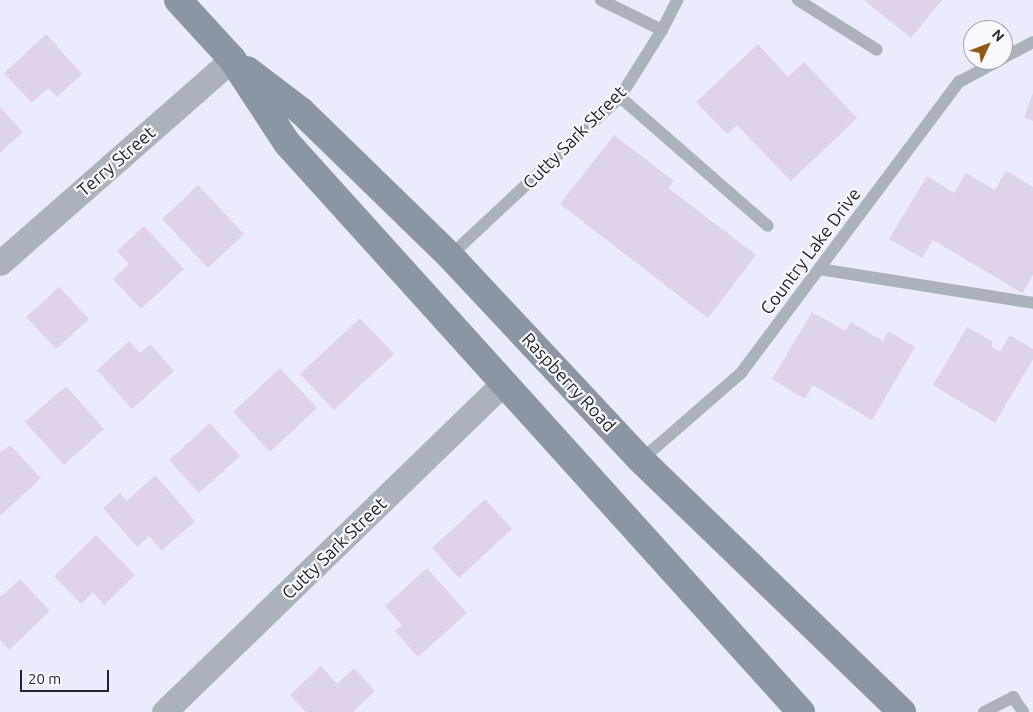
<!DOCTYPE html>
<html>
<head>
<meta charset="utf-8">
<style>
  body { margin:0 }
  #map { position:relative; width:1033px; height:712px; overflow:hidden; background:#eaecfb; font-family:Ubuntu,sans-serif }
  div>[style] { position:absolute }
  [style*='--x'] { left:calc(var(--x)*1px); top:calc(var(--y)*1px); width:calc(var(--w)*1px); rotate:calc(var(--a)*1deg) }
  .building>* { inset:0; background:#dfd3e9 }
  .service>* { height:12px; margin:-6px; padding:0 6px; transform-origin:6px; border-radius:6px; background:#abb2bb }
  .minor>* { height:25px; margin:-12.5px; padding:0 12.5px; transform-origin:12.5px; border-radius:12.5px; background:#abb2bb }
  .secondary>* { height:28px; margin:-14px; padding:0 14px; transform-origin:14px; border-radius:14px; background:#8b96a2 }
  span { translate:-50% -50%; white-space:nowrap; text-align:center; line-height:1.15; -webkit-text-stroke:4.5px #f9faff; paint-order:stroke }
  .street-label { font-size:18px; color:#22232c }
  .north { position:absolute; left:963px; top:20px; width:50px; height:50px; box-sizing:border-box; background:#f9faff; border:1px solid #a3a4ab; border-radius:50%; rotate:47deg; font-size:14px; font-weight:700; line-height:20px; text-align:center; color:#22232c }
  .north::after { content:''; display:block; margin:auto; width:18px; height:22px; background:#935a16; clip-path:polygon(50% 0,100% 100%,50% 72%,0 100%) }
  .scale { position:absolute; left:20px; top:670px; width:89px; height:22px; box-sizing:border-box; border:2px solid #22232c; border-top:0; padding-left:6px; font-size:15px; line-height:18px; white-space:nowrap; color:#22232c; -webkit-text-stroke:4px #f9faff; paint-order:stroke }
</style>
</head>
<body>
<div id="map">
  <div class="building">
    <div style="clip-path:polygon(864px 0,942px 0,911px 38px)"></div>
    <div style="clip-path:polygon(46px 34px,82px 74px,57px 97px,48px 88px,32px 103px,4px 73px)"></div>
    <div style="clip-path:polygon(758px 44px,788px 77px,804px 62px,857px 118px,791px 181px,737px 125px,727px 134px,696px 102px)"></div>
    <div style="clip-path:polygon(1033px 93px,1033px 121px,1024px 118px)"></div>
    <div style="clip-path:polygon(0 107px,23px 132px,0 153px)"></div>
    <div style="clip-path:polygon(614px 135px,674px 181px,668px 188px,756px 255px,708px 318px,560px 204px)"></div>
    <div style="clip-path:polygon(1006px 171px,1033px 187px,1033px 275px,1022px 293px,933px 240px,922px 258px,889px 239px,927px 176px,954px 193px,966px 173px,995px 190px)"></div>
    <div style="clip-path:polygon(198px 185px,244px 234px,208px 268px,162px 219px)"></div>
    <div style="clip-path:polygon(144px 226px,184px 269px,141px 309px,113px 279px,129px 264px,117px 251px)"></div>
    <div style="clip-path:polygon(59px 287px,89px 319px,56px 349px,26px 317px)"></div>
    <div style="clip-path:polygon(812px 312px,845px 331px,851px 322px,883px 341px,888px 331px,915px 347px,872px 420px,813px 385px,805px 399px,772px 379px)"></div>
    <div style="clip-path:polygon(360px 318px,394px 354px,334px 410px,300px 374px)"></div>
    <div style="clip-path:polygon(967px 327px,993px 342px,991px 346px,1000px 352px,1010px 335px,1033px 349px,1033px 359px,995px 423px,933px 385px)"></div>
    <div style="clip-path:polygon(129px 341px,140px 353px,150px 344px,174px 371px,132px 409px,97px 370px)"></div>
    <div style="clip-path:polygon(280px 368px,317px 408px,270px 452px,233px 412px)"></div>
    <div style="clip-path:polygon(66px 386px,104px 429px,64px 465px,25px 422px)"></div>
    <div style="clip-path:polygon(210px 423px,240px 456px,199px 493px,169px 460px)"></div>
    <div style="clip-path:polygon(10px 445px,41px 478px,0 516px,0 453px)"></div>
    <div style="clip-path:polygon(155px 475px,195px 521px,162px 551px,149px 536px,137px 547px,103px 508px,120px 493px,127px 501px)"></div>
    <div style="clip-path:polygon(485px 499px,512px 529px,459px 578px,432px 548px)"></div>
    <div style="clip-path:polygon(96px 535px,135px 575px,104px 605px,93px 592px,81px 604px,54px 576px)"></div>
    <div style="clip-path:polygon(427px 568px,467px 613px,418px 657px,395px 631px,402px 625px,385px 606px)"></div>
    <div style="clip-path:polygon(20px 579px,50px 611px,9px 650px,0 640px,0 597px)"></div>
    <div style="clip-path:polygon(321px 666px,337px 684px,354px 668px,375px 691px,353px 712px,306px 712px,290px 695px)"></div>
  </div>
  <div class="service">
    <div style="--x:601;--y:0;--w:68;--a:26.2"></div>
    <div style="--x:798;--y:0;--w:93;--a:32.3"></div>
    <div style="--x:1003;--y:58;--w:34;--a:-28"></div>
    <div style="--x:620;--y:97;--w:196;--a:41.1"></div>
    <div style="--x:450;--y:256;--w:233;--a:-43.1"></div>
    <div style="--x:620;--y:97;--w:79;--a:-57.9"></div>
    <div style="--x:662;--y:30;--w:34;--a:-63"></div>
    <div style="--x:819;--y:269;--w:217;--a:9"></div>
    <div style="--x:641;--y:460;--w:133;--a:-41"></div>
    <div style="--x:741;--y:373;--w:364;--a:-53.2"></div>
    <div style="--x:959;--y:82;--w:47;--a:-28.2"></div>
    <div style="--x:984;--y:712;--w:33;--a:-27"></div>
    <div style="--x:1013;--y:697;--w:18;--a:56"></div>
  </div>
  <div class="minor">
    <div style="--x:0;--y:263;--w:309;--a:-41.3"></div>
    <div style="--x:164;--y:712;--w:471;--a:-44.1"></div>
  </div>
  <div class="secondary">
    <div style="--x:178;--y:0;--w:80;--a:47.5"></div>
    <div style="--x:232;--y:59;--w:100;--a:56.8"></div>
    <div style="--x:287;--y:143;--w:767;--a:47.91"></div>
    <div style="--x:247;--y:70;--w:68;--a:37.2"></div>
    <div style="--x:301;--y:111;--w:208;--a:44.2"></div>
    <div style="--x:450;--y:256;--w:279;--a:46.9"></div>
    <div style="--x:641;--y:460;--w:363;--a:44"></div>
  </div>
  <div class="street-label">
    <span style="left:574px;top:137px;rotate:-45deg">Cutty Sark Street</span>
    <span style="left:116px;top:161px;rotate:-41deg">Terry Street</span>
    <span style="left:810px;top:251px;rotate:-53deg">Country Lake Drive</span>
    <span style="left:569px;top:382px;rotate:47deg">Raspberry Road</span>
    <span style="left:334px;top:548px;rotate:-44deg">Cutty Sark Street</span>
  </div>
  <div class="north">N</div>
  <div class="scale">20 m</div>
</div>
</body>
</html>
